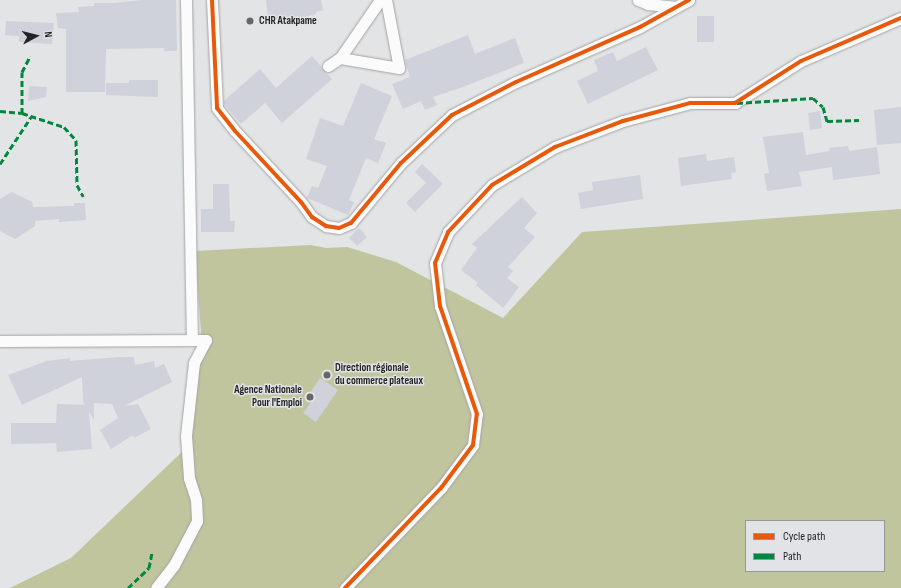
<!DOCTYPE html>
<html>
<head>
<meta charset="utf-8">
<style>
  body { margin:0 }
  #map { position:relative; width:901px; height:588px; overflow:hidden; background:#e3e4e5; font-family:"Sofia Sans Condensed",sans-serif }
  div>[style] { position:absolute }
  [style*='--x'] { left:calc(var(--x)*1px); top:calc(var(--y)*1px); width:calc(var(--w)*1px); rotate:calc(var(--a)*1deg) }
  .forest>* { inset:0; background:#c1c59e }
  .building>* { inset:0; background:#cfd1db }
  .roads { filter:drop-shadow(0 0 1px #a2a3a4) drop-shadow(0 0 1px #a2a3a4) }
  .street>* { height:11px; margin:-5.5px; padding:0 5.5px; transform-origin:5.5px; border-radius:5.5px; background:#fbfbfb }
  .quiet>* { height:3px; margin-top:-1.5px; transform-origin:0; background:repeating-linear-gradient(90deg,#00873e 0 6px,transparent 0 9px) }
  .cycleway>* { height:4px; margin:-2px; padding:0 2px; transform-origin:2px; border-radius:2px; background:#e8590c }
  .dots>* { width:11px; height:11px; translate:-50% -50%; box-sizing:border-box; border:2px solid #e2e3e6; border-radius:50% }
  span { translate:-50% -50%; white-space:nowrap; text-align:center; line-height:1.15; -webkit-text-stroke:3px #e2e3e6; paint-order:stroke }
  .poi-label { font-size:11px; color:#242425; font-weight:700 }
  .left { translate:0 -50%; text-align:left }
  .right { translate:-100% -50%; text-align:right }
  .legend { position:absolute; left:745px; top:520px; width:140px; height:52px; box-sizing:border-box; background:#e2e3e6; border:1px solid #969799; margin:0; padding:5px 7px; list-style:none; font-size:12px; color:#242425 }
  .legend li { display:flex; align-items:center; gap:8px; height:20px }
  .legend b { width:20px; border:1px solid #969799 }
  .north { position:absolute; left:16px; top:16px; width:40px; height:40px; -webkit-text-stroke:3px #e2e3e6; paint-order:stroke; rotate:83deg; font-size:11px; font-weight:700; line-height:16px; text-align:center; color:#242425 }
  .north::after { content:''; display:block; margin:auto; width:14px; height:18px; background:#242425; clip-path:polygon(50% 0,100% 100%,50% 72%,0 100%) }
</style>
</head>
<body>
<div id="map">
  <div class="forest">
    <div style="clip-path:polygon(evenodd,901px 209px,901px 588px,10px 588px,71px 558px,185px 449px,196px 402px,201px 331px,195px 251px,311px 245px,326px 248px,347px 247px,396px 262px,503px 318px,582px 232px,901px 209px,746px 521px,884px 521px,884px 571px,746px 571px,746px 521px)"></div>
  </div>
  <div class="building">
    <div style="clip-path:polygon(142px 0,176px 0,177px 51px,164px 51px,164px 48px,106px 49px,105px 92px,66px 92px,66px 29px,58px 28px,56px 13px,79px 12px,78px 7px,94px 6px,94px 3px,114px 3px)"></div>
    <div style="clip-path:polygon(266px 0,321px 0,323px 10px,316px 12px,316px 14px,304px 17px,268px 20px)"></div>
    <div style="clip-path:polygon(697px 16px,714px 16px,714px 42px,697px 42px)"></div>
    <div style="clip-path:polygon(6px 21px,54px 23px,52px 44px,19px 42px,19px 36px,5px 35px)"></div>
    <div style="clip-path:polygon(468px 35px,475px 54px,515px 38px,524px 63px,463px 87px,433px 97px,437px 105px,425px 110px,421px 101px,403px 109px,392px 84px,410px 77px,405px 60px)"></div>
    <div style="clip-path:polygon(646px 47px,658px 70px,588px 104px,577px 81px,598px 71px,594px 60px,613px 52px,617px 61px)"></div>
    <div style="clip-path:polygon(312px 56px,332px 79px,282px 123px,265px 103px,241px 124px,224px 104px,224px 101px,260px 69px,276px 88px)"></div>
    <div style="clip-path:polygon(129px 80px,158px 80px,158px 97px,106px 95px,106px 83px,129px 83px)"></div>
    <div style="clip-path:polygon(361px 83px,392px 96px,374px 139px,386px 143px,378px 163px,366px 158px,349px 200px,354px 202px,348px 215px,307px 198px,312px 186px,318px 188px,327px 166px,306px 159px,320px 118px,343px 126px)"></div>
    <div style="clip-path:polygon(29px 86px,47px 87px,46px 97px,28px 101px)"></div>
    <div style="clip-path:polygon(901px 107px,901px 143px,877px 145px,874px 110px)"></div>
    <div style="clip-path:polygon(820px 111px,822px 128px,810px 130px,808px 113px)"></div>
    <div style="clip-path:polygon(803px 132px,806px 155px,830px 151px,829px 148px,848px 146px,849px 151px,877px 147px,880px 174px,833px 180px,832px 167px,799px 172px,802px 186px,767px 191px,764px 174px,769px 173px,763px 137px)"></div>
    <div style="clip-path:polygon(706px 154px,707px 161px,734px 157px,736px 172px,731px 173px,732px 179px,681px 186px,678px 158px)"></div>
    <div style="clip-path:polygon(422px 164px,443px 184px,415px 212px,406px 203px,426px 183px,415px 172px)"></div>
    <div style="clip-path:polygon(640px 175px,643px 199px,581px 209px,578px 193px,593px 190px,592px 182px)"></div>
    <div style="clip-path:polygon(213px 184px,229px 184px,230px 221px,235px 221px,234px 232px,201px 232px,201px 209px,213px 209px)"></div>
    <div style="clip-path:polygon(12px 192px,32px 202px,33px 207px,74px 206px,74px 203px,85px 203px,86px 220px,59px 222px,59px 219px,35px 221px,35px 226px,15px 239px,0 231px,0 199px)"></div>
    <div style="clip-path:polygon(522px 197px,537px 213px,524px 228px,535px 237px,508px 267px,513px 271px,507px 278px,519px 287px,503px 308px,476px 285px,478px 283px,461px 270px,477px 248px,472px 244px)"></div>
    <div style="clip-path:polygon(359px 228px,367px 237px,357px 246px,349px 238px)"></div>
    <div style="clip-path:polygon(119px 357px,134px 357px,135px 365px,154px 361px,155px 368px,164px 364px,172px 382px,124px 406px,138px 404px,151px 429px,134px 438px,133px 435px,111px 449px,100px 430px,118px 418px,112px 404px,94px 403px,94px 420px,89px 412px,92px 449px,57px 452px,56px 443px,11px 444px,11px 423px,56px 423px,57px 404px,85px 405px,83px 401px,82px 377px,22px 405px,8px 375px,47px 361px,70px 358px,70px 361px)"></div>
    <div style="clip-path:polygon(320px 378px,338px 390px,316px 422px,303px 413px,315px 397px,310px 393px)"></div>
  </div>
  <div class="roads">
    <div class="street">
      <div style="--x:186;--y:0;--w:339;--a:89"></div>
      <div style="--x:212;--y:0;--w:108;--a:87.3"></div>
      <div style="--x:217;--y:108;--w:29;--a:52"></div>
      <div style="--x:235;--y:131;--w:97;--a:47.1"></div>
      <div style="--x:301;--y:202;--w:19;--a:54"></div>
      <div style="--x:312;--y:217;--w:17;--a:33"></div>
      <div style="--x:326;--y:226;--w:13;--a:9"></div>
      <div style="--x:339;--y:228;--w:13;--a:-23"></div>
      <div style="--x:351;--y:223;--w:78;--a:-50.2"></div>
      <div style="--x:401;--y:163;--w:70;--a:-43.3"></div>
      <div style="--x:452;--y:115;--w:72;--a:-27.3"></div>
      <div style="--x:516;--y:82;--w:136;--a:-23.9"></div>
      <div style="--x:640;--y:27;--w:56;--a:-28.9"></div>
      <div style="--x:638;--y:0;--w:11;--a:22"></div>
      <div style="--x:648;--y:4;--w:28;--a:6"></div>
      <div style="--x:340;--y:58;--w:70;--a:-55.4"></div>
      <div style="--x:328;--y:66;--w:14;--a:-34"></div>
      <div style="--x:340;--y:58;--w:60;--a:9.6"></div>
      <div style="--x:399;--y:68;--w:69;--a:-100.8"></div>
      <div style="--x:0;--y:341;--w:206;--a:-0.3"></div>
      <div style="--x:206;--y:340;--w:26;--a:118"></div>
      <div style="--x:194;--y:363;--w:73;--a:96.3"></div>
      <div style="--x:186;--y:436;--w:42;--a:85.9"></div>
      <div style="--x:189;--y:478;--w:23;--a:72"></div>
      <div style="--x:196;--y:500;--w:21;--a:87"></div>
      <div style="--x:197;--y:521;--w:50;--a:117.6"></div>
      <div style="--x:174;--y:565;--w:29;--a:128"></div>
      <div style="--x:345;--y:588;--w:139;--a:-46.2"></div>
      <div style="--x:441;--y:488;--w:54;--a:-53.3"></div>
      <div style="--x:473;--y:445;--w:31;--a:-83"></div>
      <div style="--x:477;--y:414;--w:114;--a:-108.9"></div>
      <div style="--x:440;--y:306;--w:43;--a:-96.6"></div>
      <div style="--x:435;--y:263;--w:34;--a:-67"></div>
      <div style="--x:448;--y:232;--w:64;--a:-46.9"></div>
      <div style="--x:492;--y:185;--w:74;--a:-31.1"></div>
      <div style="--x:555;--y:147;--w:73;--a:-20.9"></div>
      <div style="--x:623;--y:121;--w:69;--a:-15"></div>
      <div style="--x:690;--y:103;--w:45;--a:0"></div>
      <div style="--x:735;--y:103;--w:78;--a:-32.5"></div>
      <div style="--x:801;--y:61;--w:109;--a:-23.3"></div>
    </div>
  </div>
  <div class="quiet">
    <div style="--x:737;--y:103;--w:76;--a:-3.8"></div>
    <div style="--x:813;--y:98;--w:13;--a:42"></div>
    <div style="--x:823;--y:107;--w:15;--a:74"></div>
    <div style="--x:827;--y:121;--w:32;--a:-2"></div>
    <div style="--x:0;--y:111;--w:22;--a:5"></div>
    <div style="--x:22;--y:113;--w:44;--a:18.4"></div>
    <div style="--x:64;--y:127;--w:18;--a:47"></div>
    <div style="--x:76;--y:140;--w:45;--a:88.7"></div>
    <div style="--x:77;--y:185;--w:13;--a:61"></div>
    <div style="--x:22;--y:113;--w:41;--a:-90"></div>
    <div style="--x:22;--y:72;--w:18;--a:-63"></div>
    <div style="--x:0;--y:164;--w:56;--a:-56.6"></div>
    <div style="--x:128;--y:588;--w:29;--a:-44"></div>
    <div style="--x:149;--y:568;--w:16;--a:-79"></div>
  </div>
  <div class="cycleway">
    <div style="--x:212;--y:0;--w:108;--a:87.3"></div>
    <div style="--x:217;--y:108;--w:29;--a:52"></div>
    <div style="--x:235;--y:131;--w:97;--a:47.1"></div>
    <div style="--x:301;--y:202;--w:19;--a:54"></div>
    <div style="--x:312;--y:217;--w:17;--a:33"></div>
    <div style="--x:326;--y:226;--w:13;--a:9"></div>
    <div style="--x:339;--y:228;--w:13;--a:-23"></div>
    <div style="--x:351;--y:223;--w:78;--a:-50.2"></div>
    <div style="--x:401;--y:163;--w:70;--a:-43.3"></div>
    <div style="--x:452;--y:115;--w:72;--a:-27.3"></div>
    <div style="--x:516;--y:82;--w:136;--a:-23.9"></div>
    <div style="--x:640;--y:27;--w:56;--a:-28.9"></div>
    <div style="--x:345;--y:588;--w:139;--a:-46.2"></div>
    <div style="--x:441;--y:488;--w:54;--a:-53.3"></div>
    <div style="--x:473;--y:445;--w:31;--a:-83"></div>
    <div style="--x:477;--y:414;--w:114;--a:-108.9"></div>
    <div style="--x:440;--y:306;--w:43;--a:-96.6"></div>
    <div style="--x:435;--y:263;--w:34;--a:-67"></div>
    <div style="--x:448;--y:232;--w:64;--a:-46.9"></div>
    <div style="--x:492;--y:185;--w:74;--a:-31.1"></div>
    <div style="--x:555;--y:147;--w:73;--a:-20.9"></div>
    <div style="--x:623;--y:121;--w:69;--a:-15"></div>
    <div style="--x:690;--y:103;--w:45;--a:0"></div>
    <div style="--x:735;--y:103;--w:78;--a:-32.5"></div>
    <div style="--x:801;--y:61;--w:109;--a:-23.3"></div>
  </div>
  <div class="dots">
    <div style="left:250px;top:21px;background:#676768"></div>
    <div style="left:327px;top:375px;background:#676768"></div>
    <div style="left:310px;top:397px;background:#676768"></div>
  </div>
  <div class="poi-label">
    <span class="left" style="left:259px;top:21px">CHR Atakpame</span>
    <span class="left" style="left:335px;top:375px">Direction régionale<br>du commerce plateaux</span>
    <span class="right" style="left:302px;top:397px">Agence Nationale<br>Pour l'Emploi</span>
  </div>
  <ul class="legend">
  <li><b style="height:5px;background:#e8590c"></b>Cycle path</li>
  <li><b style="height:5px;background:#00873e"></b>Path</li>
  </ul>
  <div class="north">N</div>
</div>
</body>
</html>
